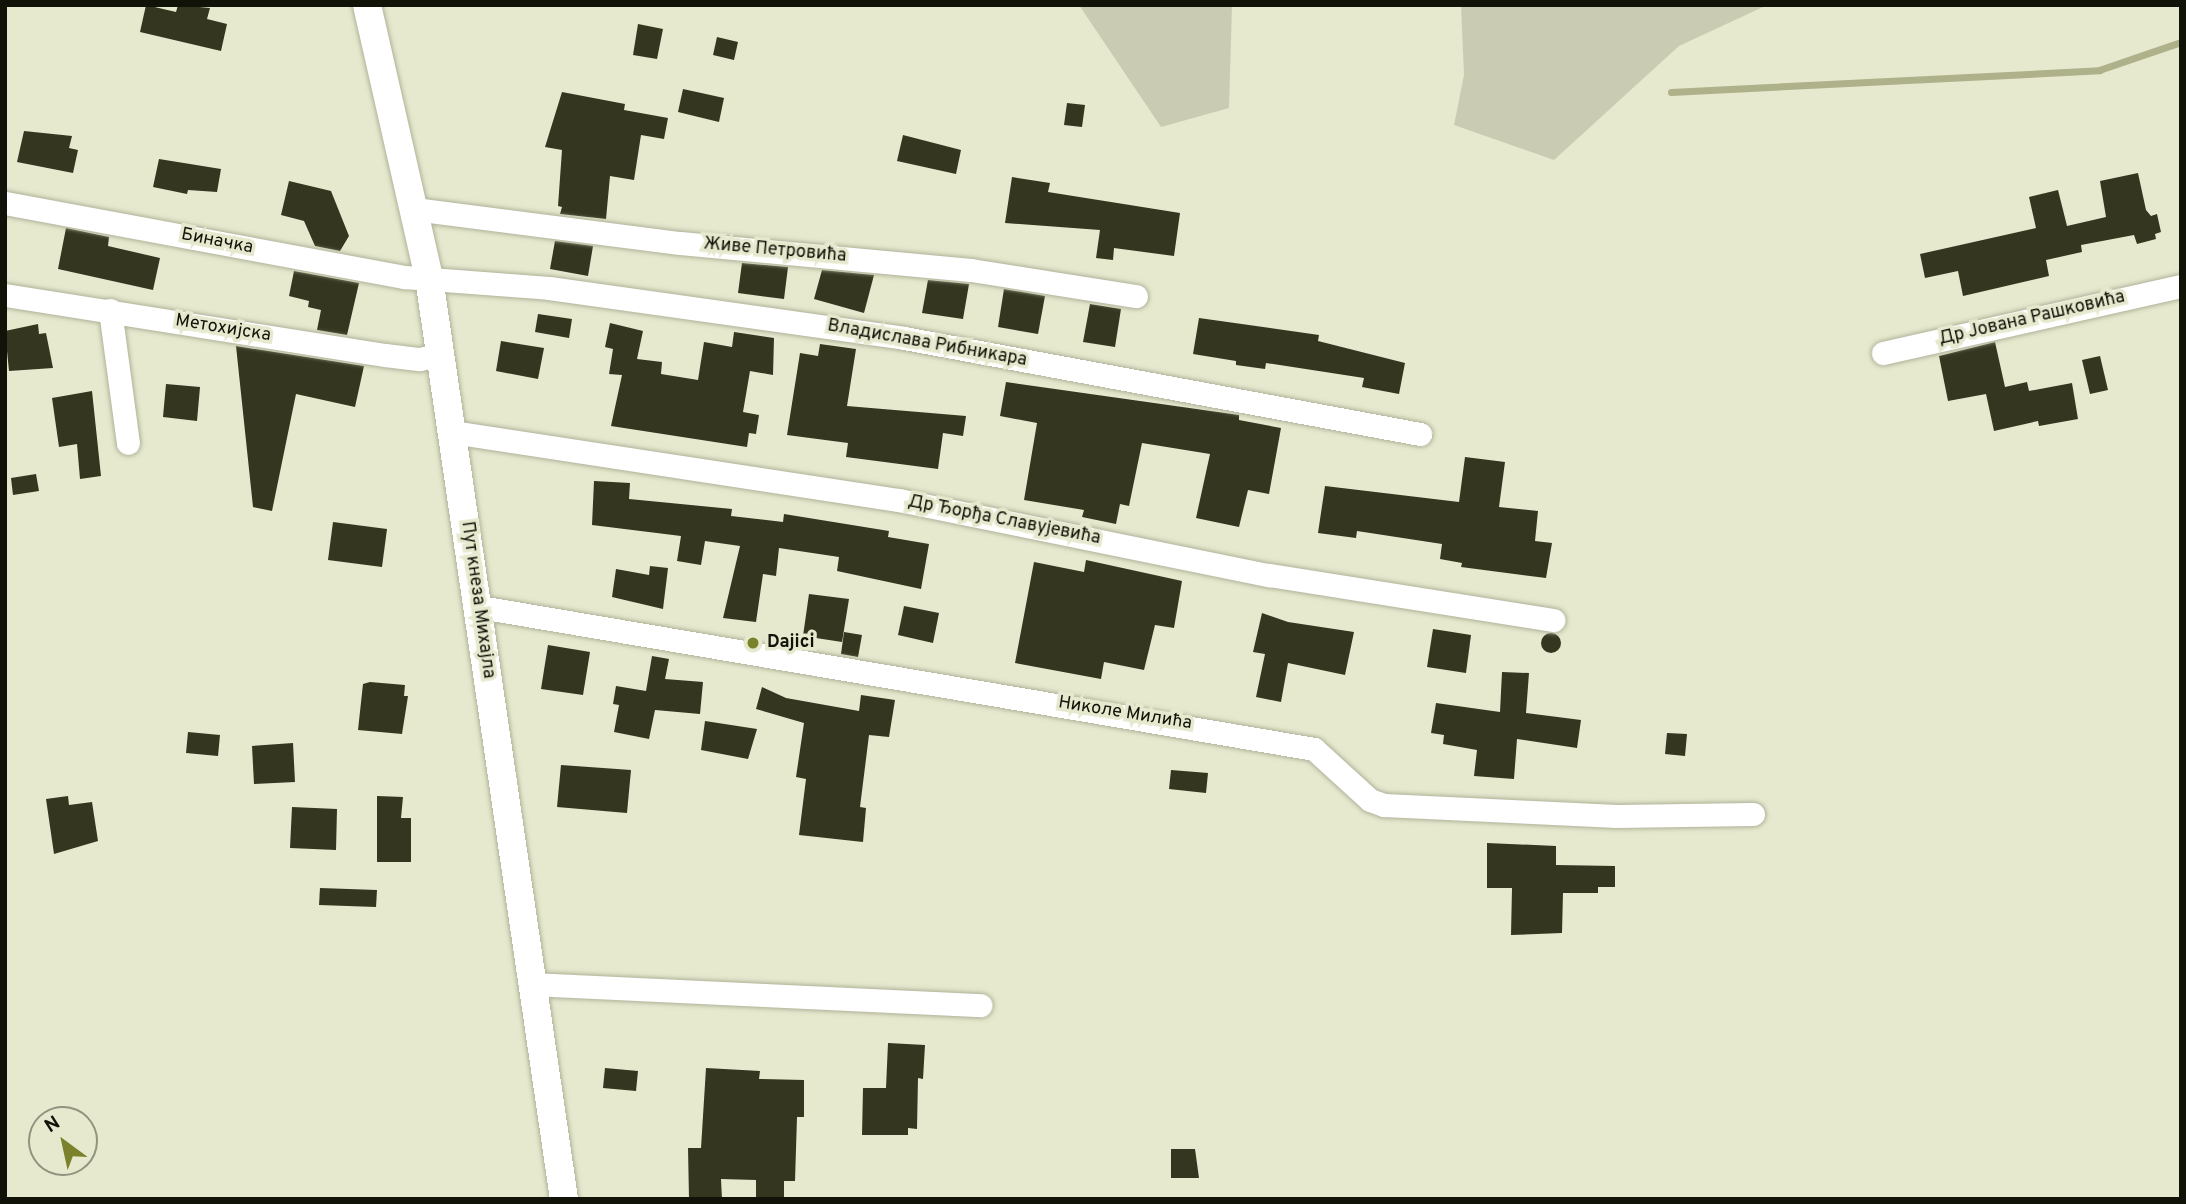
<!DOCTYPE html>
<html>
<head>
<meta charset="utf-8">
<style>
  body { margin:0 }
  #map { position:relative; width:2186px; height:1204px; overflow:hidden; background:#e6e9ce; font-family:Overpass,sans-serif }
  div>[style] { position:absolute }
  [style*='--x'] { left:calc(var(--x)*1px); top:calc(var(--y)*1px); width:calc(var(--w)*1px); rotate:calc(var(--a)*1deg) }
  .green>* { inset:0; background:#c9ccb2 }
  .stream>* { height:7px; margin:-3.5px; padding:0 3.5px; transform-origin:3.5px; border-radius:3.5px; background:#aeb189 }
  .building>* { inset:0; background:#343620 }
  .round { border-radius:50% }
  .roads { filter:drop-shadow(0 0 2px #b0b299) drop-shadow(0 0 2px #b0b299) }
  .minor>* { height:23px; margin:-11.5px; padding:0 11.5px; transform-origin:11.5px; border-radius:11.5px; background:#fff }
  .major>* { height:28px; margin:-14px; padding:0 14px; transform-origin:14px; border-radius:14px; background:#fff }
  .dots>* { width:19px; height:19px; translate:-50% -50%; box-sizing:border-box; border:4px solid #e6e9ce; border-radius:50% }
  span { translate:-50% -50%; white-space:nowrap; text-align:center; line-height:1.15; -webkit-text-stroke:7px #e6e9ce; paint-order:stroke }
  .street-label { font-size:18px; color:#111208 }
  .poi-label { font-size:18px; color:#111208; font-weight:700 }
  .left { translate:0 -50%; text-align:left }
  .frame { position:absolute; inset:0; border:7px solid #111208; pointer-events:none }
  .north { position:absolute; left:28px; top:1106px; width:70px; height:70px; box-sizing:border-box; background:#e6e9ce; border:2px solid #91937f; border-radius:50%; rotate:327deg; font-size:19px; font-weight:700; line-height:28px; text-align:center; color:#111208 }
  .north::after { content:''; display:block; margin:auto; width:24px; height:32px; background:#7c812b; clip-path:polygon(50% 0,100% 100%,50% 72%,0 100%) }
</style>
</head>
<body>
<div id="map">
  <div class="green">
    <div style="clip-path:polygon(1079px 5px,1232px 5px,1229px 108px,1161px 127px)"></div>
    <div style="clip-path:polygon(1461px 5px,1763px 5px,1763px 7px,1679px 46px,1554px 160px,1454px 125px,1464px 75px)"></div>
  </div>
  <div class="stream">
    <div style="--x:1671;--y:92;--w:429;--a:-2.9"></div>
    <div style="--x:2099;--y:70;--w:87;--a:-18.9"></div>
  </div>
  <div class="building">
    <div style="clip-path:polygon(146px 5px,176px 12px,178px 5px,210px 8px,207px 19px,227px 24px,221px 51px,140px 32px)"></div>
    <div style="clip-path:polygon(638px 24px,663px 29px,657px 59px,633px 55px)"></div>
    <div style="clip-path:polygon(717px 37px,738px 42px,734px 60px,713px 55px)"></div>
    <div style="clip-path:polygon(683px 89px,724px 98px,719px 122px,678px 112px)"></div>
    <div style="clip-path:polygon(562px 92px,625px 104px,624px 110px,668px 118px,664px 139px,641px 135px,634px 180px,610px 176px,606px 219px,560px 214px,562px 207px,558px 206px,562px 150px,545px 147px)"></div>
    <div style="clip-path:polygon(1067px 103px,1085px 105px,1082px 127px,1064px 125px)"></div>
    <div style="clip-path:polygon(24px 131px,72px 136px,69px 148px,78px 150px,73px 173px,17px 162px)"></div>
    <div style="clip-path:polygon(903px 135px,961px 150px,956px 174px,897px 161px)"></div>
    <div style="clip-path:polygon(159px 159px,221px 169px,217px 192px,188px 190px,187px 194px,153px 187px)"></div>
    <div style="clip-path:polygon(2138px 173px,2146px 210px,2151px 216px,2157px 214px,2161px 232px,2155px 234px,2156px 239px,2137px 244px,2134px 235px,2081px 245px,2082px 252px,2046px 260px,2049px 276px,1963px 296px,1958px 271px,1925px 278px,1920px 254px,2036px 228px,2029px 197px,2058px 190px,2067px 226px,2106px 217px,2100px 181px)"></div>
    <div style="clip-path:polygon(1012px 177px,1050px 183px,1048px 192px,1180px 213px,1174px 256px,1114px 248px,1113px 260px,1096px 258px,1100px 230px,1005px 223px)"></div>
    <div style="clip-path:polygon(289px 181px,331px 191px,349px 236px,340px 251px,315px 246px,304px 221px,281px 215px)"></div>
    <div style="clip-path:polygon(66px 228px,109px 237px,108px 246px,160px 258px,153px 290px,58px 269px)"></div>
    <div style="clip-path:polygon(555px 241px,593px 246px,588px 276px,550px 269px)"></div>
    <div style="clip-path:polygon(742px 263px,788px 267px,784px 299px,738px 293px)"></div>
    <div style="clip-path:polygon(822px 270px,874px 275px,864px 313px,814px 299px)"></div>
    <div style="clip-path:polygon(294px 271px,359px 283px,347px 335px,317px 330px,321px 310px,308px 307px,309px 301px,289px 296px)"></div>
    <div style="clip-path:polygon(928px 280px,969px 284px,963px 319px,922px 313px)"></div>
    <div style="clip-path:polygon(1004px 289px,1045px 296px,1038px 334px,998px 327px)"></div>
    <div style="clip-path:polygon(1090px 304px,1121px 309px,1115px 347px,1083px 342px)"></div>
    <div style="clip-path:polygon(538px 314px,572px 319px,569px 338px,535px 332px)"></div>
    <div style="clip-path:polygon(1199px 318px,1319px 335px,1318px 341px,1405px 363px,1399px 394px,1362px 387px,1364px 378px,1266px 363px,1265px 369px,1236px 365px,1236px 361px,1193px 354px)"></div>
    <div style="clip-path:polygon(610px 323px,643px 331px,637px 359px,662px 362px,661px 374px,698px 380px,704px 342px,732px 347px,734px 332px,774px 338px,773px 375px,750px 371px,743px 412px,759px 415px,756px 434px,749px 433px,747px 447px,611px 426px,622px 375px,609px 374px,613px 349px,605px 347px)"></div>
    <div style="clip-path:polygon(38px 324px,39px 334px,46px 333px,53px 368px,9px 371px,5px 331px)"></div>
    <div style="clip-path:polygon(501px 341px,544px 348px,538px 379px,496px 371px)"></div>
    <div style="clip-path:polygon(1995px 342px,2005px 387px,2027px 382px,2029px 391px,2072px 383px,2078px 419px,2039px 426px,2038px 421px,1994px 431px,1986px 394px,1948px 401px,1939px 356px)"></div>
    <div style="clip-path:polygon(820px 344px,856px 349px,847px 406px,966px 416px,963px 436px,943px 433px,938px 469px,846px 457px,848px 443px,787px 435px,800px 353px,818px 356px)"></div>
    <div style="clip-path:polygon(236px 346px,364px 366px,355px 407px,296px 394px,272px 511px,253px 507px)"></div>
    <div style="clip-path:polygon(2100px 356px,2108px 390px,2090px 394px,2082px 360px)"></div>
    <div style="clip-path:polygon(1006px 382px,1239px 415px,1239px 420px,1281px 428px,1269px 494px,1248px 490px,1239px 527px,1196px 518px,1210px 454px,1142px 443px,1129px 506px,1120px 504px,1116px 524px,1082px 517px,1084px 510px,1024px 500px,1037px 423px,1000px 416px)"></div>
    <div style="clip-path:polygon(166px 384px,200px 387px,197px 421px,163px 417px)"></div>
    <div style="clip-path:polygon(92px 391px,101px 476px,80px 479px,77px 444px,59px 447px,52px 398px)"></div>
    <div style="clip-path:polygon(1465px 457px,1505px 462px,1499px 507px,1538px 511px,1535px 541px,1552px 543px,1546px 578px,1461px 567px,1462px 563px,1440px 559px,1442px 544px,1357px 531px,1356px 538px,1318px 533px,1325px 486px,1459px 502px)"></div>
    <div style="clip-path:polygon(36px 474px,39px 491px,13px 495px,11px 478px)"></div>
    <div style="clip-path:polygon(594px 481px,630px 483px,629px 499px,732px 509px,731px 516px,783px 522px,784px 514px,889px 531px,888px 537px,929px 544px,921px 589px,837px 571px,839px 557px,779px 548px,776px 576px,763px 574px,756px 622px,723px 618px,740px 546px,705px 541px,701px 565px,677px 561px,681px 536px,592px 525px)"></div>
    <div style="clip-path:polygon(333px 522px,387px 529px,382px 567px,328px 560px)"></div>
    <div style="clip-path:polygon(1086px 560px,1182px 581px,1174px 628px,1155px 625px,1144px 670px,1104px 662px,1101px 679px,1015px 663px,1034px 562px,1084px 572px)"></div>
    <div style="clip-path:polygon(650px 566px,668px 568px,663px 609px,612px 597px,616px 569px,649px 575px)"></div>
    <div style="clip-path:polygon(809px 594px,849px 599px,842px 642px,803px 636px)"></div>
    <div style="clip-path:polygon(904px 606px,939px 613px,933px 643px,898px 635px)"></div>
    <div style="clip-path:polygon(1262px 613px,1288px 622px,1354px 632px,1345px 675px,1288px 663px,1281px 702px,1256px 697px,1265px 654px,1253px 652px)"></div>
    <div style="clip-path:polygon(1433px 629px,1471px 635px,1466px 673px,1427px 667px)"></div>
    <div style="clip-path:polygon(844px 632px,862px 635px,858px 657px,841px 654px)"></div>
    <div class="round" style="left:1541px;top:633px;width:20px;height:20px"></div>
    <div style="clip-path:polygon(548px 645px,590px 652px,583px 695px,541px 689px)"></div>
    <div style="clip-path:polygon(652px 656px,669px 659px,665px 679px,703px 682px,700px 714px,655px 710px,649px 739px,614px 732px,619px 705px,613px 704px,616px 686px,646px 691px)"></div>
    <div style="clip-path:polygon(1502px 672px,1529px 673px,1526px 713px,1581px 720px,1577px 748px,1517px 739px,1514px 779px,1474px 776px,1477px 750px,1443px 744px,1444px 735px,1431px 733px,1436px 703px,1500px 712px)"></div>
    <div style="clip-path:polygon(370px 682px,405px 685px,404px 696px,408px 696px,402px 734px,358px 730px,363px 684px)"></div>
    <div style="clip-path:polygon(762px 687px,786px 698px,859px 711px,861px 695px,895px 700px,889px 737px,869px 735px,860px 807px,866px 808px,863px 842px,799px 835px,806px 779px,796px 777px,804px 723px,756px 709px)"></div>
    <div style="clip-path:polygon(705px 721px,757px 729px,748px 759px,701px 750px)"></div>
    <div style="clip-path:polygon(188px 732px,220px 735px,218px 756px,186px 753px)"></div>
    <div style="clip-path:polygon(1667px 733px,1687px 734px,1685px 756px,1665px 754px)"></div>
    <div style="clip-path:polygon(293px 743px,295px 782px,254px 784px,252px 746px)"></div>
    <div style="clip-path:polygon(561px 765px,631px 770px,627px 813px,557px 807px)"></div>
    <div style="clip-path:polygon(1171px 770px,1208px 773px,1206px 793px,1169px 789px)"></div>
    <div style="clip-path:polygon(68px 796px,69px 805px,92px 802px,98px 841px,54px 854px,46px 799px)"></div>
    <div style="clip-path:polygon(377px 796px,403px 797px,401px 818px,411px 818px,411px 862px,377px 862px)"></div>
    <div style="clip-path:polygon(292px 807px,337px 809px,336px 850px,290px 848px)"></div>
    <div style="clip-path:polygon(1487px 843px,1556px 846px,1556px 865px,1615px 866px,1615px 887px,1598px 887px,1598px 893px,1563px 893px,1562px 933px,1511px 935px,1512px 888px,1487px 888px)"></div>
    <div style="clip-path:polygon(320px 888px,377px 890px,376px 907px,319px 905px)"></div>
    <div style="clip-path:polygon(888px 1043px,925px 1045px,923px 1079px,918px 1078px,917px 1129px,908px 1128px,908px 1135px,862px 1135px,863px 1088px,886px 1088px)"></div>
    <div style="clip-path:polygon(605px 1068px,638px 1071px,636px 1091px,603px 1088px)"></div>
    <div style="clip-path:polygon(706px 1068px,760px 1071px,759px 1079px,804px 1080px,804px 1117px,797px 1117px,795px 1181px,784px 1181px,784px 1199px,756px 1199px,756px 1180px,721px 1179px,722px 1199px,689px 1199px,688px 1148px,701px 1148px)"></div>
    <div style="clip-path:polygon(1171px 1149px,1195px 1149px,1199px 1178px,1171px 1178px)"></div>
  </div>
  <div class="roads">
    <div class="minor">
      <div style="--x:5;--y:203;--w:406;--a:10.5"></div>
      <div style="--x:404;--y:277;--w:145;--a:4.3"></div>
      <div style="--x:549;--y:288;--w:359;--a:8"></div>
      <div style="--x:904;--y:338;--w:525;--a:10.54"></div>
      <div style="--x:414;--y:209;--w:268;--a:7.3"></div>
      <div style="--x:680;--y:243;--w:292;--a:5.3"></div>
      <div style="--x:971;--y:270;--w:167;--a:9"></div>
      <div style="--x:5;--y:295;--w:385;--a:9"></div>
      <div style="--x:385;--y:355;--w:35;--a:7"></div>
      <div style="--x:420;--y:359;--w:22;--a:-13"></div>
      <div style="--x:110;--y:310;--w:134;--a:82.3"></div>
      <div style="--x:1883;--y:353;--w:305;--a:-12.7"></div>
      <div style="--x:453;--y:432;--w:451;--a:8.7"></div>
      <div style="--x:899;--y:500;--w:378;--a:11.5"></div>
      <div style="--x:1269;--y:575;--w:288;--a:9"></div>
      <div style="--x:480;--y:607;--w:846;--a:9.66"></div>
      <div style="--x:1314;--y:749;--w:76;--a:42.3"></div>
      <div style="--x:1370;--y:800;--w:15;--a:20"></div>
      <div style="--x:1384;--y:805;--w:233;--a:2.7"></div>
      <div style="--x:1617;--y:816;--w:136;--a:-0.8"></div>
      <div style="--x:532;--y:984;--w:449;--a:2.7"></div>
    </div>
    <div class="major">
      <div style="--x:367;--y:5;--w:280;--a:77.2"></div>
      <div style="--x:429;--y:278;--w:931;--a:81.66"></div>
    </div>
  </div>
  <div class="dots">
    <div style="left:753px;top:643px;background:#7c812b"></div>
  </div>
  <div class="street-label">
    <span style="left:217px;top:242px;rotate:11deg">Биначка</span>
    <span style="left:775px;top:251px;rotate:5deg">Живе Петровића</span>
    <span style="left:2032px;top:319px;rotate:-13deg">Др Јована Рашковића</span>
    <span style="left:223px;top:329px;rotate:9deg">Метохијска</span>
    <span style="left:927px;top:344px;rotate:10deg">Владислава Рибникара</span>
    <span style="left:1004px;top:521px;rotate:11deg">Др Ђорђа Славујевића</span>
    <span style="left:477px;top:600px;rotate:82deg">Пут кнеза Михајла</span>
    <span style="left:1125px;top:714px;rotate:9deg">Николе Милића</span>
  </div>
  <div class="poi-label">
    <span class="left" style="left:767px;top:643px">Dajici</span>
  </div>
  <div class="frame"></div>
  <div class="north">N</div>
</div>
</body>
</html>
